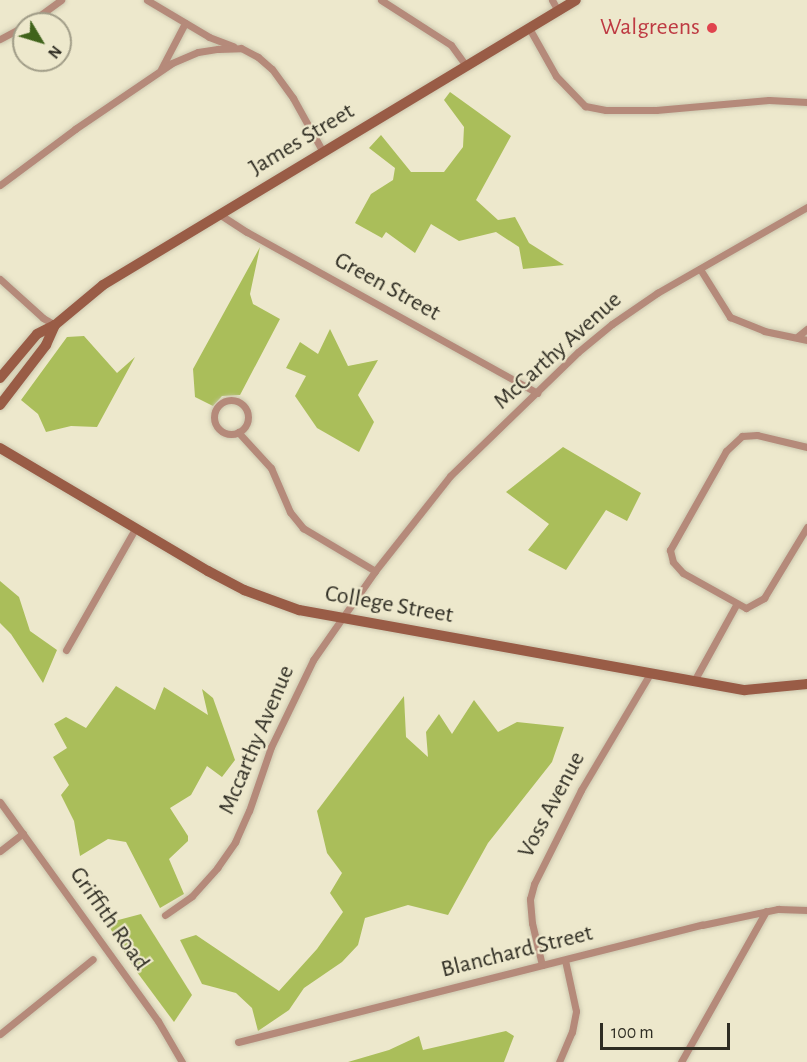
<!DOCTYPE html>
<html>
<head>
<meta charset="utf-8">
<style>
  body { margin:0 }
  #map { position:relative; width:807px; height:1062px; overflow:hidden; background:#ede8cc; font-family:"Alegreya Sans",sans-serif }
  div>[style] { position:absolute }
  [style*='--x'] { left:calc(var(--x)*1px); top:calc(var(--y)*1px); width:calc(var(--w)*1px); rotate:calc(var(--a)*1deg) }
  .forest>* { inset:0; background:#aabe5a }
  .roads { filter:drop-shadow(0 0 2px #cbc6ae) drop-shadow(0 0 2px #cbc6ae) }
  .street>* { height:7px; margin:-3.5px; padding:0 3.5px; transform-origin:3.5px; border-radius:3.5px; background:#b58a7a }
  .street>.ring { margin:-3.5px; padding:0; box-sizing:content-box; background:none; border:7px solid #b58a7a; border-radius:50% }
  .secondary>* { height:10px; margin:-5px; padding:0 5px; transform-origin:5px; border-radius:5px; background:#995c46 }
  .dots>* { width:16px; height:16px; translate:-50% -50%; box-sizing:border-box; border:3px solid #ede8cc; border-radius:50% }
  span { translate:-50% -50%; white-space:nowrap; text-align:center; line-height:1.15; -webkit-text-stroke:4.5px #ede8cc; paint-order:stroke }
  .health-label { font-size:24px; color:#be3a42 }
  .right { translate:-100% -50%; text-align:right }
  .street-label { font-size:24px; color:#2f2d23 }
  .north { position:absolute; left:12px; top:12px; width:60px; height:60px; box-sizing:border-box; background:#ede8cc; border:2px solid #a19d88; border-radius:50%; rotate:128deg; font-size:16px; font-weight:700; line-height:24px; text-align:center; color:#2f2d23 }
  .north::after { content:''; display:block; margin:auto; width:21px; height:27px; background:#40631b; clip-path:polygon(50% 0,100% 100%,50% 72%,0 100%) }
  .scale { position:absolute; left:600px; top:1023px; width:130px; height:27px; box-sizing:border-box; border:3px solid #2f2d23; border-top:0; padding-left:8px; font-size:18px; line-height:21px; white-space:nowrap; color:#2f2d23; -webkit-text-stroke:4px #ede8cc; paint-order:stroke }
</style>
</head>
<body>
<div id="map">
  <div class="forest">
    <div style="clip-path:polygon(450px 92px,511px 136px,476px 200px,498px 220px,515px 217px,529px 243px,564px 265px,523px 269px,519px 247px,496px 232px,459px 241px,431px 224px,415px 253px,386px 232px,382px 238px,355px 223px,371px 194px,393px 180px,395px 168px,369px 148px,381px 135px,411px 172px,444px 172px,463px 147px,464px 127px,444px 100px)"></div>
    <div style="clip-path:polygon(260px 247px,250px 294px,253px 304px,280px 319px,240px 395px,222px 396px,213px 406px,195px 397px,193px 369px)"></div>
    <div style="clip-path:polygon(330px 329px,348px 366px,378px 360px,358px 395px,374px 422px,359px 452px,317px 428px,295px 396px,306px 376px,286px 368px,300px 342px,318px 354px)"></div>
    <div style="clip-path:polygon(84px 336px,117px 373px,135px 357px,97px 427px,71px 426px,46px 432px,38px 414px,21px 400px,67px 337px)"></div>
    <div style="clip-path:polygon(563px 447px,641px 493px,627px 521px,606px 510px,566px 570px,528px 550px,549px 524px,506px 492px)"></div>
    <div style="clip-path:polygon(0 581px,19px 597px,30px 631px,57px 650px,43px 683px,11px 634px,0 623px)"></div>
    <div style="clip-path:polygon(116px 686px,155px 710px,164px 687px,208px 715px,202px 689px,213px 698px,235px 760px,222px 777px,207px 766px,191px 795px,170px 808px,188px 836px,188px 841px,169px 859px,184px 894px,160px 908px,126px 842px,108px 839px,80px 856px,74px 821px,61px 795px,69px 785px,53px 757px,67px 748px,54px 724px,66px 717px,86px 728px)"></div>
    <div style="clip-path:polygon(404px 696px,406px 737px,428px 757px,426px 732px,439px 714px,452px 734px,474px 700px,498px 732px,517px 722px,564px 727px,552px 762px,488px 843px,448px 915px,408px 905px,365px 918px,358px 945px,342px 962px,304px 988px,289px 1010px,258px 1031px,252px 1008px,236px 993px,202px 984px,180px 940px,196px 935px,279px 991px,317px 949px,343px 912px,330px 893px,342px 873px,327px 853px,317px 811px)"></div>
    <div style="clip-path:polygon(141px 914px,192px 995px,174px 1022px,134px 968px,107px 923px)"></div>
    <div style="clip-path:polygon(506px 1031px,514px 1036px,504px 1062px,348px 1062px,389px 1050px,419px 1036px,423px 1050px)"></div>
  </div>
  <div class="roads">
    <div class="street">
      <div style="--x:147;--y:0;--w:72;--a:30.8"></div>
      <div style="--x:209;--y:37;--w:26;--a:21"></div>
      <div style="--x:381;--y:0;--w:83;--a:32.7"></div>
      <div style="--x:451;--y:45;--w:26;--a:54"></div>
      <div style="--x:552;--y:0;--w:13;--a:61"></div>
      <div style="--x:28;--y:24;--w:41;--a:-36"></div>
      <div style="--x:529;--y:28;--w:55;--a:60.6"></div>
      <div style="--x:556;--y:76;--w:42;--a:46"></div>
      <div style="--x:585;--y:106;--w:21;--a:11"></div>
      <div style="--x:606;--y:110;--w:50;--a:0"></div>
      <div style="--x:656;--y:110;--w:113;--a:-5.1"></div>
      <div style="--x:769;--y:100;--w:38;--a:3"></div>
      <div style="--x:0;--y:39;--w:27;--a:-28"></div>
      <div style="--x:161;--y:69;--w:52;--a:-62.4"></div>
      <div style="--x:0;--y:185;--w:94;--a:-36.7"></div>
      <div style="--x:75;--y:129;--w:117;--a:-34.2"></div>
      <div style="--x:172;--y:63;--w:28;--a:-23"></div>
      <div style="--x:198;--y:52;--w:20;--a:-9"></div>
      <div style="--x:218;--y:49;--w:23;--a:-2"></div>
      <div style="--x:241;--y:48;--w:19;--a:28"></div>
      <div style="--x:258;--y:57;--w:18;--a:41"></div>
      <div style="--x:272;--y:69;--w:36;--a:54"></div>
      <div style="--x:293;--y:98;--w:62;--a:60.9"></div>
      <div style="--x:219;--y:214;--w:33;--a:33"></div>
      <div style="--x:247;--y:232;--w:332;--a:29"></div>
      <div style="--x:700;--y:269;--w:57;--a:58"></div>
      <div style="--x:730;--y:317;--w:37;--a:22"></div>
      <div style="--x:764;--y:331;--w:44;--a:11.8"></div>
      <div style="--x:0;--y:279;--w:58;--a:42.2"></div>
      <div style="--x:43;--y:318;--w:14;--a:30"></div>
      <div style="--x:797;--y:337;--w:13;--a:-39"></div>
      <div class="ring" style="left:214px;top:400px;width:27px;height:27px"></div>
      <div style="--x:238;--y:432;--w:49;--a:47.5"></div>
      <div style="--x:271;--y:468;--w:48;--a:66.6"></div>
      <div style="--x:290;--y:512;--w:21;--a:51"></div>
      <div style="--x:303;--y:528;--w:84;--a:30.8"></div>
      <div style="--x:807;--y:447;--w:51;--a:-166.5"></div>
      <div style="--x:757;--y:435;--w:15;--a:176"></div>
      <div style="--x:742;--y:436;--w:22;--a:137"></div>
      <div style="--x:726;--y:451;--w:114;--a:119.5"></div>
      <div style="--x:670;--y:550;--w:12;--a:76"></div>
      <div style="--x:673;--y:562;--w:15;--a:48"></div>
      <div style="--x:683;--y:573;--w:72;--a:29.1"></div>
      <div style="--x:746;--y:608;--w:21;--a:-29"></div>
      <div style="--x:764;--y:598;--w:83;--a:-58.8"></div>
      <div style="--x:66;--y:650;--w:139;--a:-60.3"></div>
      <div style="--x:694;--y:681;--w:87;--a:-61.1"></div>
      <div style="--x:0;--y:802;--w:270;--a:54.2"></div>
      <div style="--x:158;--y:1021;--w:48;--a:59.7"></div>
      <div style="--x:0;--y:851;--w:29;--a:-38"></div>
      <div style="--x:165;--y:915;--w:33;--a:-35"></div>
      <div style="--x:192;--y:896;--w:38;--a:-48"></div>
      <div style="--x:217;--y:868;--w:32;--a:-55"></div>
      <div style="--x:235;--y:842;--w:34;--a:-66"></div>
      <div style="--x:249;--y:811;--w:68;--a:-71"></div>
      <div style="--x:271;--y:747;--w:97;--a:-64.2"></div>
      <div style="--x:313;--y:660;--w:108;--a:-55.1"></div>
      <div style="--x:375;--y:571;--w:121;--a:-51.7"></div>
      <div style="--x:450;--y:476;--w:178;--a:-44.1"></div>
      <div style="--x:578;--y:352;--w:44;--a:-39.5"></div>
      <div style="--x:612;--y:324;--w:55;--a:-34.6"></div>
      <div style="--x:657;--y:293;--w:173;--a:-29.8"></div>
      <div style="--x:542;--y:965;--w:43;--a:-103.4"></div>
      <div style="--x:532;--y:923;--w:24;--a:-95"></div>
      <div style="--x:530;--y:899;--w:16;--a:-75"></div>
      <div style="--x:534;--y:884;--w:105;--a:-63.4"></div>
      <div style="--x:581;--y:790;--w:135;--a:-59.3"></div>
      <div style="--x:0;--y:1034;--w:119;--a:-38.9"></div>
      <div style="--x:238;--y:1042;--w:479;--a:-14.2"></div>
      <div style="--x:702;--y:925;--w:78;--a:-11.9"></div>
      <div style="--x:778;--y:909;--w:29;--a:2"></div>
      <div style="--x:559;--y:1062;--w:33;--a:-67"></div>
      <div style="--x:572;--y:1032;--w:21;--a:-79"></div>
      <div style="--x:576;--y:1011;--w:52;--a:-102.2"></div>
      <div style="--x:681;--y:1062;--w:173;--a:-60.6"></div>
    </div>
    <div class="secondary">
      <div style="--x:0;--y:378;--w:57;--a:-49.9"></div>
      <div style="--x:37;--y:334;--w:20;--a:-27"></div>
      <div style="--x:55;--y:325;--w:62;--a:-39.8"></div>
      <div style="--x:103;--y:285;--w:552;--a:-31.07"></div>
      <div style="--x:0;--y:405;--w:76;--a:-52.5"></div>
      <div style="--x:46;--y:345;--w:22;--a:-66"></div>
      <div style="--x:0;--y:448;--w:242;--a:30.6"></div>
      <div style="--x:208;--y:571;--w:41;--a:27.8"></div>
      <div style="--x:244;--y:590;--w:59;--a:20"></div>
      <div style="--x:299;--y:610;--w:453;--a:10.2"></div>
      <div style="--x:745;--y:690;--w:62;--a:-5.5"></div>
    </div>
  </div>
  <div class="dots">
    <div style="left:712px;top:28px;background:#e0444e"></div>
  </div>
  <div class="health-label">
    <span class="right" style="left:700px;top:28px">Walgreens</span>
  </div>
  <div class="street-label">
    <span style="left:302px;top:140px;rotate:-31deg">James Street</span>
    <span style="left:387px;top:287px;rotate:29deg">Green Street</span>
    <span style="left:558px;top:351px;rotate:-42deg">McCarthy Avenue</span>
    <span style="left:389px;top:605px;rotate:10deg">College Street</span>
    <span style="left:257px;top:740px;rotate:-67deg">Mccarthy Avenue</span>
    <span style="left:552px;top:805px;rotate:-62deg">Voss Avenue</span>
    <span style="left:109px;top:919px;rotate:55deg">Griffith Road</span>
    <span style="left:517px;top:952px;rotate:-14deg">Blanchard Street</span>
  </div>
  <div class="north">N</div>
  <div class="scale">100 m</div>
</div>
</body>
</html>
